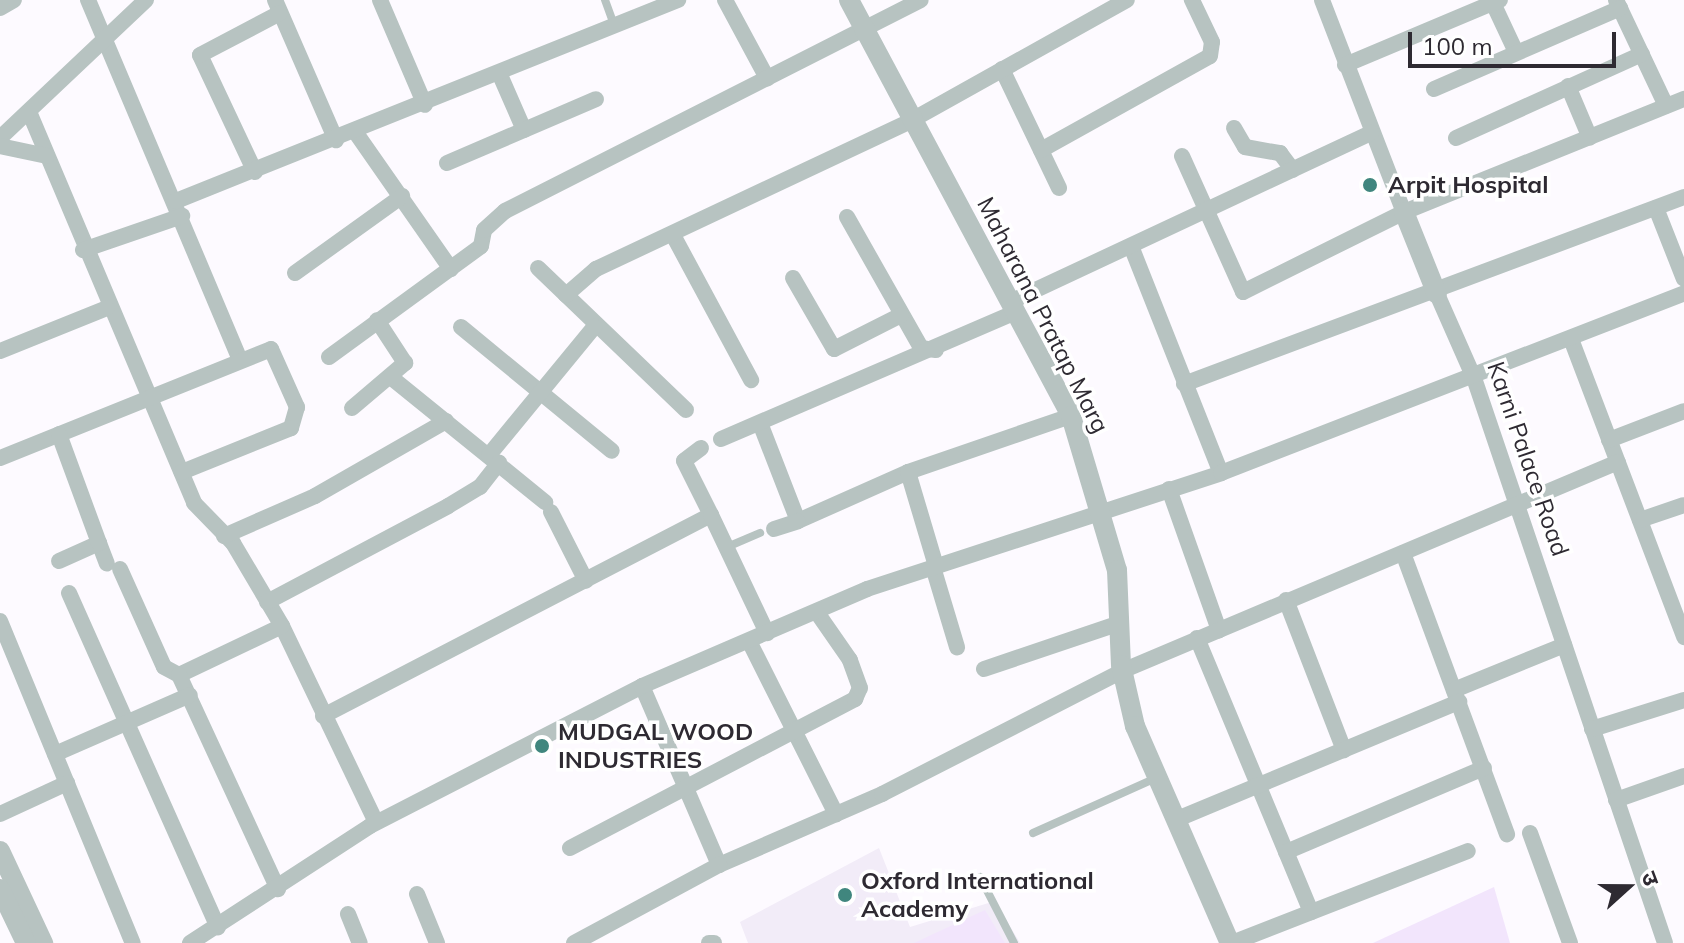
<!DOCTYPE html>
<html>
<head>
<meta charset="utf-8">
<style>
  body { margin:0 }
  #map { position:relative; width:1684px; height:943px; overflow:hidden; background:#fdfaff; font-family:Mulish,"Noto Sans Devanagari",sans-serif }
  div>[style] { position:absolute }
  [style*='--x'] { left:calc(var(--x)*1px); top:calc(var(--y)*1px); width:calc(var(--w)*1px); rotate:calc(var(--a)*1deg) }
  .built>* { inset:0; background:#f2ecf8 }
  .green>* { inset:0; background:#f2e5fc }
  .service>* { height:8px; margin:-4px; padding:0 4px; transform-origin:4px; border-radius:4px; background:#b7c3c1 }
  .minor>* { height:16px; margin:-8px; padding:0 8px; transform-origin:8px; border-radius:8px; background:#b7c3c1 }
  .tertiary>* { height:20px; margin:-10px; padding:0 10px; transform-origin:10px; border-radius:10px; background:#b7c3c1 }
  .dots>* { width:22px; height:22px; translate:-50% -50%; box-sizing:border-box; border:4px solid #fff; border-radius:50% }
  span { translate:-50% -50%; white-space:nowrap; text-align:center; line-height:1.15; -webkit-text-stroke:7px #fff; paint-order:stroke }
  .poi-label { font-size:24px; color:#2e2a32; font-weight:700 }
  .left { translate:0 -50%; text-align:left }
  .street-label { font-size:24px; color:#2e2a32 }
  .north { position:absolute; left:1588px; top:847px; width:80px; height:80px; -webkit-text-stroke:6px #fff; paint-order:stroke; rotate:69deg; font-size:22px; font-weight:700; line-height:32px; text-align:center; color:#2e2a32 }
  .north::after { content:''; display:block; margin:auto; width:28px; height:36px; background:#2e2a32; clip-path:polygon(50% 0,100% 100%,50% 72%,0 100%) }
  .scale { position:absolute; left:1408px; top:32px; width:208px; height:36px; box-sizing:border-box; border:4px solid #2e2a32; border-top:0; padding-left:10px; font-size:24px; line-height:28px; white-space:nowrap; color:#2e2a32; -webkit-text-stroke:6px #fff; paint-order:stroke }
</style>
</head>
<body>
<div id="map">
  <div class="built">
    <div style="clip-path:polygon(879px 848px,910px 927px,995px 901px,1020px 943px,748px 943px,740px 922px)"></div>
  </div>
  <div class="green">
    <div style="clip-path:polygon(1494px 887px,1510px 943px,1373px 943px)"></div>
    <div style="clip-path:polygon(985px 910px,1005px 943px,914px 943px)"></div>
  </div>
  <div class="service">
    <div style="--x:605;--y:0;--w:27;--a:70"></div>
    <div style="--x:727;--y:547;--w:36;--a:-23"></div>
    <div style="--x:1033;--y:833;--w:135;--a:-24.1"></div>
    <div style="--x:980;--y:877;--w:74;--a:62.7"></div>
  </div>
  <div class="minor">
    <div style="--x:88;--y:0;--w:390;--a:67.1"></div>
    <div style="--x:275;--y:0;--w:153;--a:66.5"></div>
    <div style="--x:380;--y:0;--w:114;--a:66.8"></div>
    <div style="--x:725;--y:0;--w:89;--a:61.7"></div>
    <div style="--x:1322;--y:0;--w:227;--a:68.9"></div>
    <div style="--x:1616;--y:0;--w:117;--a:64.7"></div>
    <div style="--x:1493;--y:3;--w:52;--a:64.9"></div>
    <div style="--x:0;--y:8;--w:16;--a:-30"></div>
    <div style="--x:1345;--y:65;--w:168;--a:-22.8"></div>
    <div style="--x:1002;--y:69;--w:132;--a:64.4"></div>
    <div style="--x:500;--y:75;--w:60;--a:66.4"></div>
    <div style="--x:1568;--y:86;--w:56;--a:67.1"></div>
    <div style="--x:1434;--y:89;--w:203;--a:-23.5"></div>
    <div style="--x:30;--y:114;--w:422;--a:67.1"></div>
    <div style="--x:194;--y:503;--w:56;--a:45.7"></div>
    <div style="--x:233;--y:543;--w:96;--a:59.4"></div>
    <div style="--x:282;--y:626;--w:217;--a:64.4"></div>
    <div style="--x:1234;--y:128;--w:22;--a:60"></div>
    <div style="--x:1245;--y:147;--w:36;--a:10"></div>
    <div style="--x:1280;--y:153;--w:21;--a:53"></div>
    <div style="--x:356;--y:133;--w:166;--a:55.1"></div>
    <div style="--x:0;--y:138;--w:201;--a:-43.4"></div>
    <div style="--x:1456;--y:138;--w:204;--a:-24.3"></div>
    <div style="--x:0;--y:146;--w:48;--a:12"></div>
    <div style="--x:1041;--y:150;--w:193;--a:-29.1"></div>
    <div style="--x:1210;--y:56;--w:14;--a:-82"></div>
    <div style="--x:1212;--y:42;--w:47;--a:-115.5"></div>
    <div style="--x:1182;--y:156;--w:149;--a:65.8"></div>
    <div style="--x:1243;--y:292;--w:180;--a:-26.4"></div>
    <div style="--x:1404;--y:212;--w:302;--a:-22"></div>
    <div style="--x:447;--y:163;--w:162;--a:-23.2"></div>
    <div style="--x:255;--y:172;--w:129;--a:-115.2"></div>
    <div style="--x:200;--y:55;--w:90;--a:-27.7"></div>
    <div style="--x:176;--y:201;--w:541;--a:-21.82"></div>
    <div style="--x:1656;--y:208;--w:76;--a:68.5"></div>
    <div style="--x:847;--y:217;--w:150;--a:60.5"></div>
    <div style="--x:921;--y:348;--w:15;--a:8"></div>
    <div style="--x:673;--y:235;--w:165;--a:61.7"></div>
    <div style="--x:1131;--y:246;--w:244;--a:68.4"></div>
    <div style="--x:83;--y:250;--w:105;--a:-19"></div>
    <div style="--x:538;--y:268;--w:205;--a:43.8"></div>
    <div style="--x:295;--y:273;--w:132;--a:-35.7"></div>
    <div style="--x:793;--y:278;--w:82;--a:60"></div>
    <div style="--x:834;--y:349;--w:75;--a:-26.9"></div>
    <div style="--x:1437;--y:294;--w:92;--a:66.2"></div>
    <div style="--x:1474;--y:378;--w:596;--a:71.32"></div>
    <div style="--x:566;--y:295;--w:40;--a:-41"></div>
    <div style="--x:596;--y:269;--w:349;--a:-25.2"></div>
    <div style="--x:912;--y:120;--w:246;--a:-29.2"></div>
    <div style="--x:1010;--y:302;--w:399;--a:-25.1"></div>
    <div style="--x:461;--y:327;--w:195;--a:39.4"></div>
    <div style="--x:1571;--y:339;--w:319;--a:69.2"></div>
    <div style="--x:0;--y:351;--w:115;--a:-21.9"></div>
    <div style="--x:329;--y:357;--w:188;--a:-36.1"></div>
    <div style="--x:481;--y:246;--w:16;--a:-79"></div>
    <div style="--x:484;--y:230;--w:28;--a:-42"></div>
    <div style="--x:505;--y:211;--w:466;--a:-26.9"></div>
    <div style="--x:393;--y:379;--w:196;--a:39"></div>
    <div style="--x:1184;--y:384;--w:534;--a:-20.51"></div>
    <div style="--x:352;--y:408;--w:70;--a:-40.3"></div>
    <div style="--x:405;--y:363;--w:51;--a:-123.1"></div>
    <div style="--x:760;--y:423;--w:105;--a:68.8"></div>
    <div style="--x:798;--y:521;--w:120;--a:-24"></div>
    <div style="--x:908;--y:472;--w:172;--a:-19"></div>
    <div style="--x:721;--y:439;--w:321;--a:-23.3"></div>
    <div style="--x:1609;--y:440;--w:80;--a:-21.1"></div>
    <div style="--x:701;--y:448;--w:21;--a:143"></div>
    <div style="--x:684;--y:461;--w:60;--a:63.4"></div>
    <div style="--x:489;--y:455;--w:166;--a:-50.6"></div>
    <div style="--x:0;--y:458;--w:292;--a:-21.9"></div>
    <div style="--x:271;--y:349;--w:64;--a:65.9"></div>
    <div style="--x:297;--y:407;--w:22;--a:106"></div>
    <div style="--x:291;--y:428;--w:118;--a:158"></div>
    <div style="--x:908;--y:472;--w:98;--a:73.4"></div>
    <div style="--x:1169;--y:489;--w:150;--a:70.5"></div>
    <div style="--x:551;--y:512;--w:77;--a:63.1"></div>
    <div style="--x:1640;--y:520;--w:46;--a:-18.8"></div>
    <div style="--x:774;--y:529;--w:25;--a:-18"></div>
    <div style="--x:224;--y:536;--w:99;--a:-23.7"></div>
    <div style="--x:315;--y:496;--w:151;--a:-29.8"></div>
    <div style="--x:99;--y:543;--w:22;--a:69"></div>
    <div style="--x:1403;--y:553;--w:300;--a:69.7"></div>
    <div style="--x:59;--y:561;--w:44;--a:-24.2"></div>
    <div style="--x:99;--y:543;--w:116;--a:-110.2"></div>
    <div style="--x:933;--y:567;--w:84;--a:73.3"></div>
    <div style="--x:120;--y:569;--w:107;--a:65.8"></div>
    <div style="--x:164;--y:667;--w:17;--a:28"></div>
    <div style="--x:179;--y:675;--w:114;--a:-25.4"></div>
    <div style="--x:69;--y:593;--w:366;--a:66"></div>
    <div style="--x:1286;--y:600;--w:161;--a:68.9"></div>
    <div style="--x:267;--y:602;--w:205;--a:-27.9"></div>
    <div style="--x:448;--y:506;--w:37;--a:-31"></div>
    <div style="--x:480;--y:487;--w:31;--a:-52"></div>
    <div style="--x:0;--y:621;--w:348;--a:67.6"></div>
    <div style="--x:1197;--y:638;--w:297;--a:67.4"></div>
    <div style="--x:749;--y:641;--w:194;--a:63.3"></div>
    <div style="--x:984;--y:669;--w:144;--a:-18.7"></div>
    <div style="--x:179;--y:675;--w:236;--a:65.2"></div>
    <div style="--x:642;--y:686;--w:195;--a:66.7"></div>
    <div style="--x:719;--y:865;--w:178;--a:-23.5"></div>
    <div style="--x:882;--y:794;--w:270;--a:-27.1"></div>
    <div style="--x:1122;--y:671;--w:538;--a:-22.85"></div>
    <div style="--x:1454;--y:690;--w:119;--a:-22.2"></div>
    <div style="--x:323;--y:716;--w:437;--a:-27.4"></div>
    <div style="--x:711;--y:515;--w:131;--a:64.6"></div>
    <div style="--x:1592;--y:729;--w:96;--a:-17.5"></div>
    <div style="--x:55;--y:754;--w:147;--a:-23.6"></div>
    <div style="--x:1616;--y:800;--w:72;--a:-19.4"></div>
    <div style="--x:0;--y:814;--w:74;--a:-24.8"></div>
    <div style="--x:1175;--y:820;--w:308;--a:-22.6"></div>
    <div style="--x:1530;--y:833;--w:117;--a:70"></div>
    <div style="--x:570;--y:848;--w:322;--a:-27.6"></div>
    <div style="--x:855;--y:699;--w:12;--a:-66"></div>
    <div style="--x:860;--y:688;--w:30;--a:-110"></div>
    <div style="--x:850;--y:660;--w:56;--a:-124.8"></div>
    <div style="--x:1286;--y:852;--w:215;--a:-23"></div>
    <div style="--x:417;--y:894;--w:53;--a:67.8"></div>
    <div style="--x:348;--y:914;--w:31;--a:68"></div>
    <div style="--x:190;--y:943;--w:215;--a:-33"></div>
    <div style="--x:370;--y:826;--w:306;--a:-27.2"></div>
    <div style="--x:642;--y:686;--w:245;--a:-23.3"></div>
    <div style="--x:867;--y:589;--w:373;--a:-18.1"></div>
    <div style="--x:1221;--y:473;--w:497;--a:-21.2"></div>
    <div style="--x:574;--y:943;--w:165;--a:-28.3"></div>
    <div style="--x:709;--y:943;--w:5;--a:0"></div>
    <div style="--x:1232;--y:943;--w:253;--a:-21.3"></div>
  </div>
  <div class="tertiary">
    <div style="--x:849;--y:0;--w:472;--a:61.9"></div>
    <div style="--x:1071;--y:416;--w:161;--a:73.4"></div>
    <div style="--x:1117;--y:570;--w:95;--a:87.6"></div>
    <div style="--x:1121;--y:665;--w:63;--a:77.1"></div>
    <div style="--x:1135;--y:726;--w:237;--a:66.4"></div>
    <div style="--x:1404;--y:212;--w:88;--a:68.1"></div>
    <div style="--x:0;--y:851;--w:102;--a:64.9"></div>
    <div style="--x:0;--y:889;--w:60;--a:64.3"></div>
  </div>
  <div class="dots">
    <div style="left:1370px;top:185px;background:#40867e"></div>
    <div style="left:542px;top:746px;background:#40867e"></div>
    <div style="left:845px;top:895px;background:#40867e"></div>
  </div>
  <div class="poi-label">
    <span class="left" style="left:1388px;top:185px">Arpit Hospital</span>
    <span class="left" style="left:558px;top:746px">MUDGAL WOOD<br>INDUSTRIES</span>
    <span class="left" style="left:861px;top:895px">Oxford International<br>Academy</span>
  </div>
  <div class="street-label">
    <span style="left:1043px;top:315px;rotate:63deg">Maharana Pratap Marg</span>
    <span style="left:1528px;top:459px;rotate:71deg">Karni Palace Road</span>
  </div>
  <div class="north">उ</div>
  <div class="scale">100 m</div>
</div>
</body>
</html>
